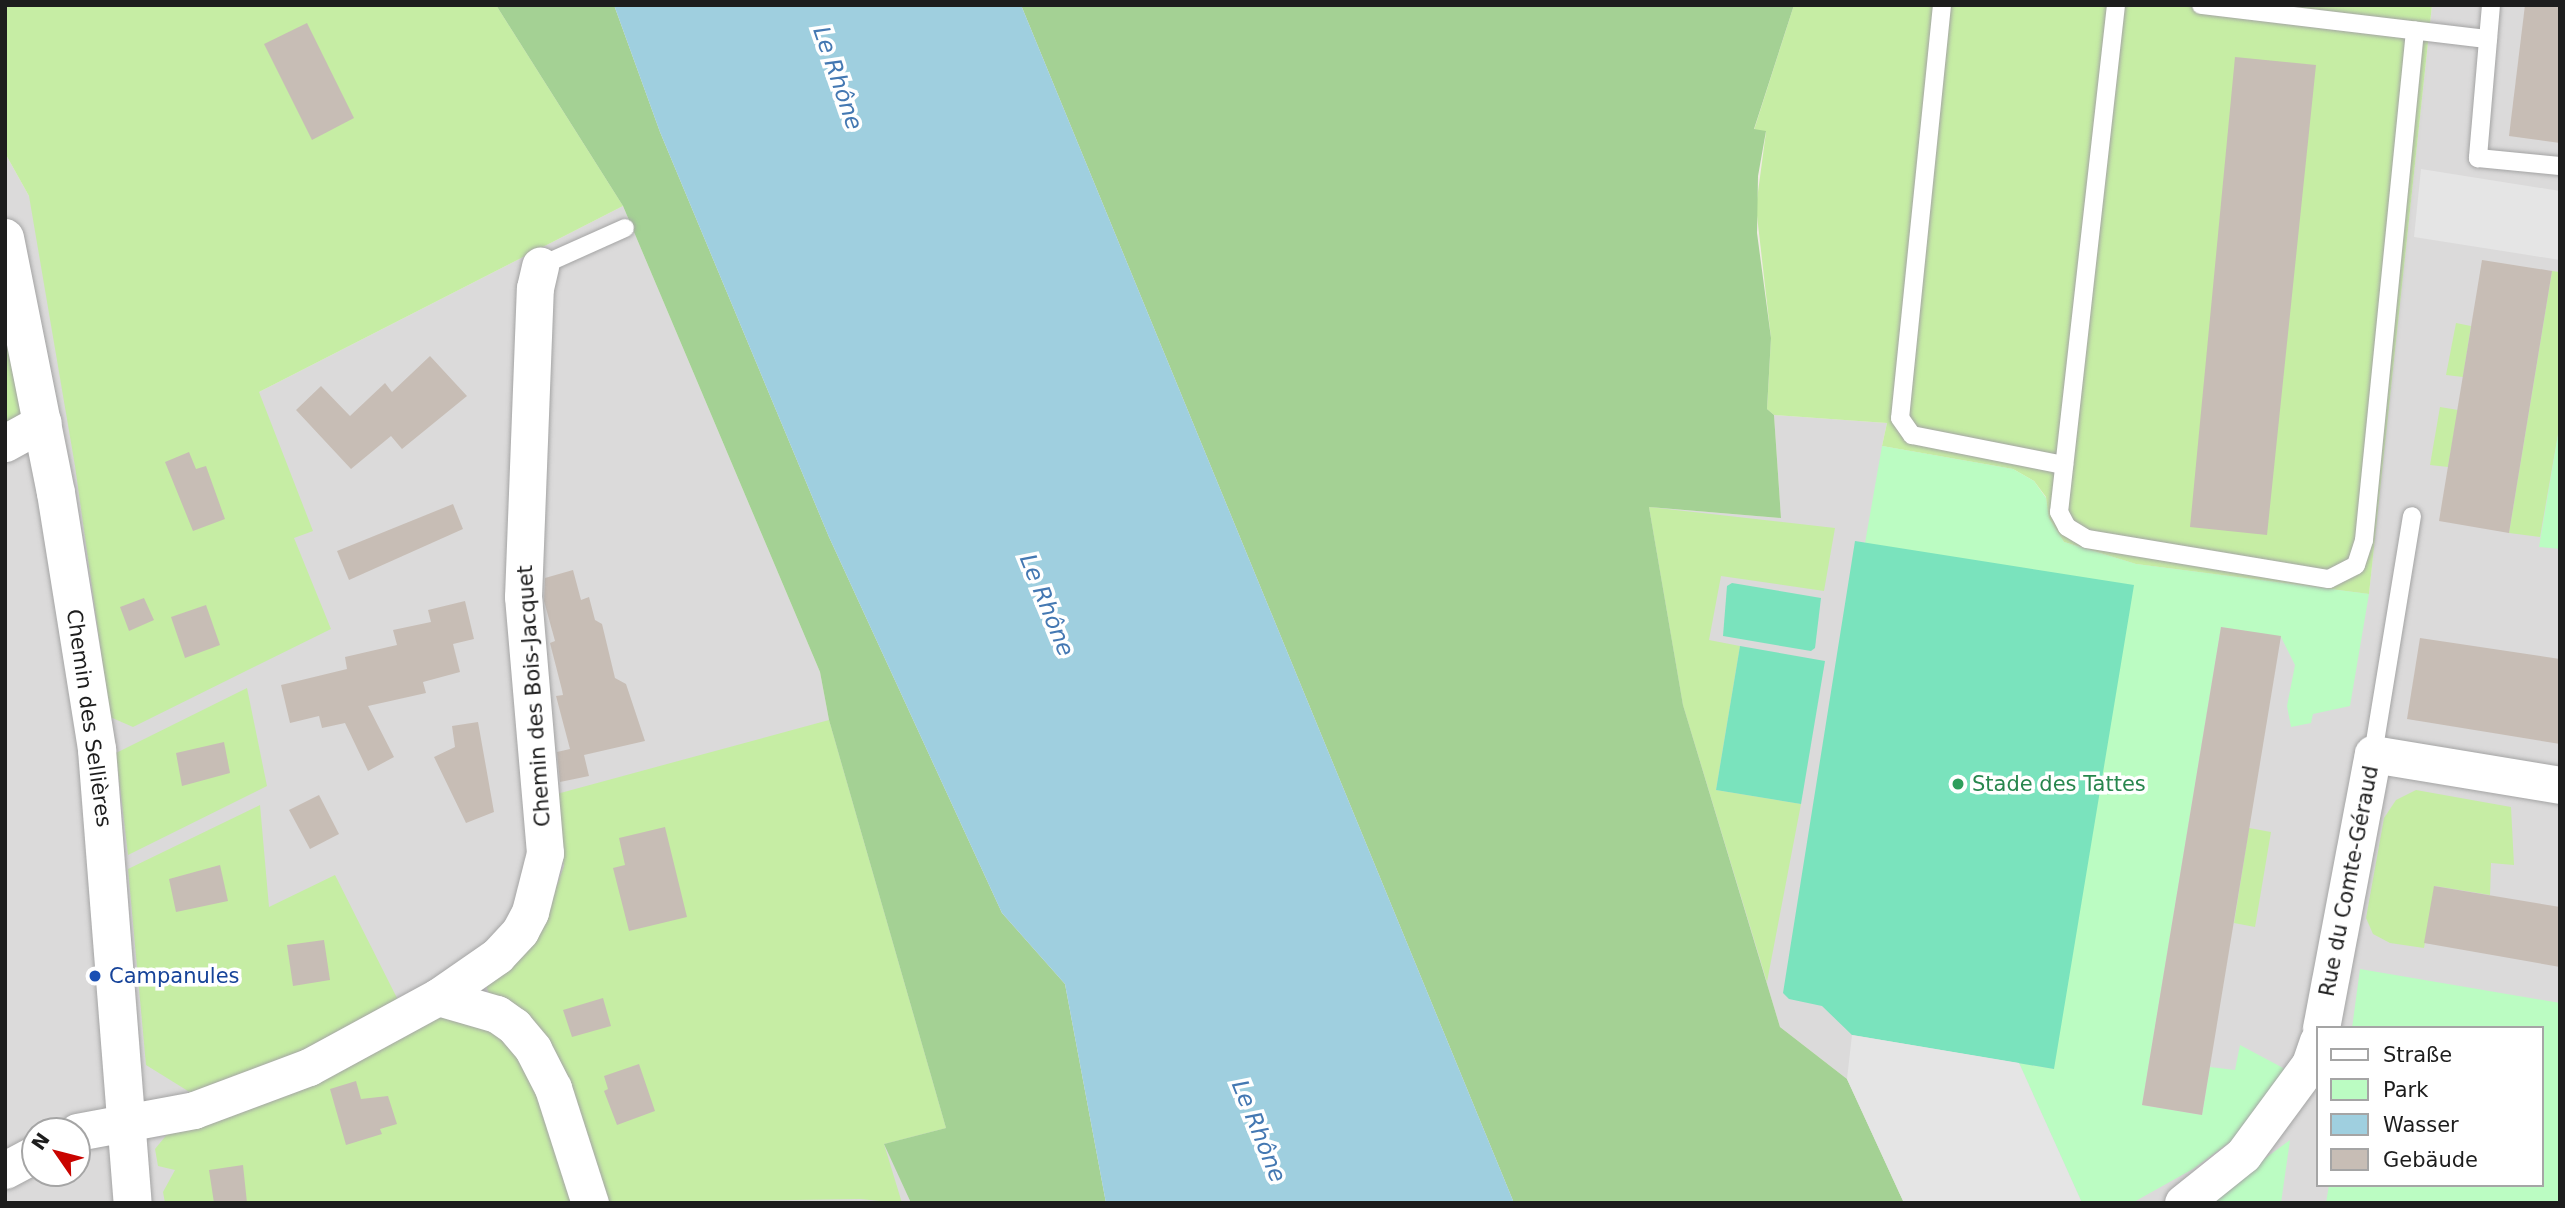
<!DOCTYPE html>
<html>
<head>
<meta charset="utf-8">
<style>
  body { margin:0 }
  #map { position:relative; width:2565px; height:1208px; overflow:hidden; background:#efebe2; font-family:"DejaVu Sans",sans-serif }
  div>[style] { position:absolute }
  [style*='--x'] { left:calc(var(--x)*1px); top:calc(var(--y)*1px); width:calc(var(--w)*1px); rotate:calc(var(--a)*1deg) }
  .residential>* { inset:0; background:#dbdada }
  .grass>* { inset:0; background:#c6eda4 }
  .forest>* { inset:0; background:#a4d194 }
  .park>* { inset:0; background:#bbfcc2 }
  .pitch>* { inset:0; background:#7ae3bd }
  .parking>* { inset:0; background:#e5e5e5 }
  .water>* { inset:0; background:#9fcfdf }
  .building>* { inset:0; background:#c7bdb5 }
  .roads { filter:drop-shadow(0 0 2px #a4a4a4) drop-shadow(0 0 2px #a4a4a4) }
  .service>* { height:18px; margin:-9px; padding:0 9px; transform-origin:9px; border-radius:9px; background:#fff }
  .minor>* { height:37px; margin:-18.5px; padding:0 18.5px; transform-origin:18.5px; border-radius:18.5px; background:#fff }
  .tertiary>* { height:38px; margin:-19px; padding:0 19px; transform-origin:19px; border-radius:19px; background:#fff }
  .dots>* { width:19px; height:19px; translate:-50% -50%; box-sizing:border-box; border:4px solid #fff; border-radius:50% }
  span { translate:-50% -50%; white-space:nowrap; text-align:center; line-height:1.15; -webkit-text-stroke:7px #fff; paint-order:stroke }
  .street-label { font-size:21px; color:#1d1d1d }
  .leisure-label { font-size:21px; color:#27864d }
  .left { translate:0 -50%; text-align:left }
  .transit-label { font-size:21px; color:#164399 }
  .water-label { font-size:23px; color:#4478b2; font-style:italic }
  .frame { position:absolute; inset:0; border:7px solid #1d1d1d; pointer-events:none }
  .legend { position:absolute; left:2316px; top:1026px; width:228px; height:161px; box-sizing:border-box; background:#fff; border:2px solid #a5a5a5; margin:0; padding:9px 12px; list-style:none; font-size:21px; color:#1d1d1d }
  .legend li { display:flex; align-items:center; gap:14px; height:35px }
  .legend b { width:35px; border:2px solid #a5a5a5 }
  .north { position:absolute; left:21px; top:1117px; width:70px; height:70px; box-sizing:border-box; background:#fff; border:2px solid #a5a5a5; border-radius:50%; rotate:305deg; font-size:19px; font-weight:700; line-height:28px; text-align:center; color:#1d1d1d }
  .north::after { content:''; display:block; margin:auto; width:24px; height:32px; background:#c90400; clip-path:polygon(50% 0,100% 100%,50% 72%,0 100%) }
</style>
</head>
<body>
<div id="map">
  <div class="residential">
    <div style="clip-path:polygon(evenodd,2432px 5px,2560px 5px,2560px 1203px,1904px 1203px,1847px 1079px,1780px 1027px,1683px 705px,1649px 507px,1781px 518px,1774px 415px,1887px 423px,1882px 446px,2013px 469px,2046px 498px,2049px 518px,2064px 542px,2137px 564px,2369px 593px,2432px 5px,2318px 1028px,2542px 1028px,2542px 1185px,2318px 1185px,2318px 1028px)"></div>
    <div style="clip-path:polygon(evenodd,5px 153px,29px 196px,259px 392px,623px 206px,820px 672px,829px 720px,946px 1128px,885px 1144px,911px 1203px,5px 1203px,5px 153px,35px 1131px,77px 1131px,77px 1173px,35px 1173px,35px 1131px)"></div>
  </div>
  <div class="grass">
    <div style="clip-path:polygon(5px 5px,496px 5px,623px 206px,259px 392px,313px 531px,294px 538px,331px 629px,133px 727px,110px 717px,75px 466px,29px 196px,5px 153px)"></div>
    <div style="clip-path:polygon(1794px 5px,2432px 5px,2369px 594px,2136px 564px,2064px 542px,2048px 518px,2046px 497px,2034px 481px,2013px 469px,1882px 446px,1887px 423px,1774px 415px,1767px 409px,1771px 338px,1756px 207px,1766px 132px,1754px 130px)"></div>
    <div style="clip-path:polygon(2552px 271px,2560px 272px,2560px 423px,2540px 537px,2509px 533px)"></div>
    <div style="clip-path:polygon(2456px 323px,2471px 326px,2463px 377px,2446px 375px)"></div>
    <div style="clip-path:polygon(5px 326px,23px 417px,5px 428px)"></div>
    <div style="clip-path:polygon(2440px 407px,2458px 410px,2448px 467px,2430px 465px)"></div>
    <div style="clip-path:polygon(1649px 507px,1835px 528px,1824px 591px,1721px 576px,1709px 640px,1740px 646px,1716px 790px,1801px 804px,1767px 982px,1683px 705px)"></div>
    <div style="clip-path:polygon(247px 688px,267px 786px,128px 855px,116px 753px)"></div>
    <div style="clip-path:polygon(829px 720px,946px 1128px,884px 1144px,902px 1203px,860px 1199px,608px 1203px,558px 1058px,489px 994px,484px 980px,520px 959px,547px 912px,564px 866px,553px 795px)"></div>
    <div style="clip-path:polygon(2416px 790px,2511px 807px,2514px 865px,2491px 863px,2490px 895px,2435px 886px,2424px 948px,2390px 943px,2373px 934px,2366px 918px,2384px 818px,2396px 800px)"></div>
    <div style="clip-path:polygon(260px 805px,269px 907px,335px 875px,398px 1000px,341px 1036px,196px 1096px,146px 1065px,128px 869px)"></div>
    <div style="clip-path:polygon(2249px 828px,2271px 832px,2255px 927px,2234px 923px)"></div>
    <div style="clip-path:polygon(447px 1016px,508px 1037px,529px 1068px,578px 1203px,165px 1203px,163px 1192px,175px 1170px,158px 1166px,155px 1149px,173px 1127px,415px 1025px)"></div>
  </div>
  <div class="forest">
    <div style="clip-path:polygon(496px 5px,614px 5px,660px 132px,829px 537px,1002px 913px,1065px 984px,1106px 1203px,911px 1203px,884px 1144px,946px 1128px,829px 720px,820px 672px,623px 206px)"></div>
    <div style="clip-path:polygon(1021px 5px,1794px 5px,1754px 129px,1766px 131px,1758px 176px,1757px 233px,1771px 338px,1767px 409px,1774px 415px,1781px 518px,1649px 507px,1683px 705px,1780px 1027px,1847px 1079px,1904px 1203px,1514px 1203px)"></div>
  </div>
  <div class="park">
    <div style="clip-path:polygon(2560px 423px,2560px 549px,2539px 547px)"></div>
    <div style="clip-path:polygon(1882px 446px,2013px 469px,2034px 481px,2046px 498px,2049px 518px,2064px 542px,2136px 564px,2369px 594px,2350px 706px,2313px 714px,2311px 723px,2291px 727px,2287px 706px,2295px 665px,2281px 637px,2221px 627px,2142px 1105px,2202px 1115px,2210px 1067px,2235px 1070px,2240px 1045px,2285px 1069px,2234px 1139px,2193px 1169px,2132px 1203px,2082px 1203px,2019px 1063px,2054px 1069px,1865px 543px)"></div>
    <div style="clip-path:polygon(2360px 969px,2560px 1003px,2560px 1203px,2326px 1203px,2329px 1185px,2542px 1185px,2542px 1028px,2352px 1028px)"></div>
    <div style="clip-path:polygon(2290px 1140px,2281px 1203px,2204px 1203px)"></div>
  </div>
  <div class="pitch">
    <div style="clip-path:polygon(1855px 541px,2134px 585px,2054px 1069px,1852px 1035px,1822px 1006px,1789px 999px,1783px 993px)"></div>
    <div style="clip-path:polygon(1732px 583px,1821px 598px,1815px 648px,1811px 651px,1723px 636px,1727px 586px)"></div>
    <div style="clip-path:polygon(1740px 646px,1825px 661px,1801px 804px,1716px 790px)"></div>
  </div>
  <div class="parking">
    <div style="clip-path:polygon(2421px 169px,2560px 191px,2560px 260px,2414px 237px)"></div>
    <div style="clip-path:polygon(1852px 1035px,2019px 1063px,2082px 1203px,1904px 1203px,1847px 1079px)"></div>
  </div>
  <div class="water">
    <div style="clip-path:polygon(614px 5px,1021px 5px,1514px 1203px,1106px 1203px,1065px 984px,1002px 913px,829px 537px,660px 132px)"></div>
  </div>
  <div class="building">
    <div style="clip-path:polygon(2525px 5px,2560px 5px,2560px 143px,2509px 136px)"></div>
    <div style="clip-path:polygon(307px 23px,354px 118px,312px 140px,264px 44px)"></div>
    <div style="clip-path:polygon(2235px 57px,2316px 65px,2267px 535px,2190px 527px)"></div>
    <div style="clip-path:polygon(2482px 260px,2552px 271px,2509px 533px,2439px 521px)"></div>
    <div style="clip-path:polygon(430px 356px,467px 396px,402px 449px,391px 436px,351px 469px,296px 410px,321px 386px,350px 416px,385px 383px,392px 392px)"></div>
    <div style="clip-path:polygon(189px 452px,196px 469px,206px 466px,225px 519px,193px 531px,165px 462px)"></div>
    <div style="clip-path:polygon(453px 504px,463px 529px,349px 580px,337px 551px)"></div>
    <div style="clip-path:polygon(573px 570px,581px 600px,589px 597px,595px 620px,602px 624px,615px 678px,626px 684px,645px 741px,584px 755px,589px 776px,560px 782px,557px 752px,570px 749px,556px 696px,563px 695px,562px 690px,550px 643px,555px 641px,544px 601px,545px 578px)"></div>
    <div style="clip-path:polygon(144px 598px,154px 620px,129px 631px,120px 607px)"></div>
    <div style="clip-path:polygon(465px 601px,474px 639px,453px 644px,460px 672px,423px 682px,426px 693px,368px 706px,394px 757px,368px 771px,345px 723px,322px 728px,319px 716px,290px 723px,281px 685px,347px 669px,345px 657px,397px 645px,393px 630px,431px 622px,428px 610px)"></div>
    <div style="clip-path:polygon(206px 605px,220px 645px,185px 658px,171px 617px)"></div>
    <div style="clip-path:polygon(2221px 627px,2281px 636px,2202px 1115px,2142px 1105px)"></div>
    <div style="clip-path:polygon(2420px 638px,2560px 659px,2560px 744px,2407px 719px)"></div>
    <div style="clip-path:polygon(478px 722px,494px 812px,466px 823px,434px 757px,455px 747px,452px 726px)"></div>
    <div style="clip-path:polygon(224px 742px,230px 773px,182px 786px,176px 753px)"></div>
    <div style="clip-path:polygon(319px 795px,339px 834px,310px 849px,289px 810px)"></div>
    <div style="clip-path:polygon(665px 827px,687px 917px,629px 931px,613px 868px,625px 865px,619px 838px)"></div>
    <div style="clip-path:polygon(220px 865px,228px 901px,176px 912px,169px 879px)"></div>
    <div style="clip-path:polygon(2434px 886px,2560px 907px,2560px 967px,2424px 943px)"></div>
    <div style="clip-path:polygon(324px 940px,330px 980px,293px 986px,287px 945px)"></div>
    <div style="clip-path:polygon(603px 998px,611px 1026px,572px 1037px,563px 1010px)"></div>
    <div style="clip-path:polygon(639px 1064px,655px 1111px,617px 1125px,604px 1091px,608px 1089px,604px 1076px)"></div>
    <div style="clip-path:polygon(356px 1081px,361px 1099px,388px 1096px,397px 1124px,380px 1129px,382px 1134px,346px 1145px,330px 1089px)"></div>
    <div style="clip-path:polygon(243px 1165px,247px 1203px,214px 1203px,209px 1170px)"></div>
  </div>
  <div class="roads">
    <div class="service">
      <div style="--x:1942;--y:5;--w:415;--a:95.8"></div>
      <div style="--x:1900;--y:418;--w:21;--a:55"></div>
      <div style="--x:1912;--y:435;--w:155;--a:11.2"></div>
      <div style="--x:2116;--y:5;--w:510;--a:96.41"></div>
      <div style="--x:2059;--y:512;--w:17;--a:62"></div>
      <div style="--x:2067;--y:527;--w:23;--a:31"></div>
      <div style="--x:2087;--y:539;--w:245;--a:9.4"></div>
      <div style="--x:2329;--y:579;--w:30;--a:-27"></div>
      <div style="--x:2356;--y:565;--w:26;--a:-72"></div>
      <div style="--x:2364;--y:540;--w:512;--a:-84.28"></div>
      <div style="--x:2201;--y:5;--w:289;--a:6.8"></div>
      <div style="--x:2491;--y:5;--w:154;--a:94.9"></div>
      <div style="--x:2478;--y:158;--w:82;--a:5.6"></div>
      <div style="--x:540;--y:266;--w:93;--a:-24.1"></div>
      <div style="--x:2373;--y:754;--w:241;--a:-80.7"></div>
    </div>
    <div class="minor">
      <div style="--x:5;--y:443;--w:43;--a:-28.9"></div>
      <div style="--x:438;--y:997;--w:72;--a:-34.8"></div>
      <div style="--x:497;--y:956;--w:34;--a:-47"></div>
      <div style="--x:520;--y:931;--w:21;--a:-62"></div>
      <div style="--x:530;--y:912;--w:61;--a:-75.7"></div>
      <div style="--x:545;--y:853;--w:257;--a:-94.9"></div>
      <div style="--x:523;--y:597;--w:309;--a:-87.8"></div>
      <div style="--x:535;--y:288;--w:23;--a:-77"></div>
      <div style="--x:2321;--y:1028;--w:279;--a:-79.3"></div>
      <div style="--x:2373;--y:754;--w:190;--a:9.4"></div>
      <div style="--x:77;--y:1132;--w:119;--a:-10.6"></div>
      <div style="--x:194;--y:1110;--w:123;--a:-20.5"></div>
      <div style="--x:309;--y:1067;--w:147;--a:-28.5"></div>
      <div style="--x:438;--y:997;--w:61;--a:16.1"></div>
      <div style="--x:497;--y:1014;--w:21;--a:35"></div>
      <div style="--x:514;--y:1026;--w:30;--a:50"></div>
      <div style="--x:533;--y:1049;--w:44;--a:62.9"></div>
      <div style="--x:553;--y:1088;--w:121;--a:72.2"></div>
      <div style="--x:5;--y:1170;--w:34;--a:-28"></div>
      <div style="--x:2183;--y:1203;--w:77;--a:-38.7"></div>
      <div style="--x:2243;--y:1155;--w:113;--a:-53.6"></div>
      <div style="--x:2310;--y:1064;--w:24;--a:-71"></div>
    </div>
    <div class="tertiary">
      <div style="--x:5;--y:238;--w:260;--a:78.7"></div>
      <div style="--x:56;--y:493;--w:260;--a:80.9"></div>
      <div style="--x:97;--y:750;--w:454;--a:85.5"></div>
    </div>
  </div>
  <div class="dots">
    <div style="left:1958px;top:784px;background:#2e9e5b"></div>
    <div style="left:95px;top:976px;background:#1a4fb4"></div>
  </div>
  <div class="street-label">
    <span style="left:534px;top:696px;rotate:-94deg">Chemin des Bois-Jacquet</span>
    <span style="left:89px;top:718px;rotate:82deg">Chemin des Sellières</span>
    <span style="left:2349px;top:881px;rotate:-79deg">Rue du Comte-Géraud</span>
  </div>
  <div class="leisure-label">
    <span class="left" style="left:1972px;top:784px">Stade des Tattes</span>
  </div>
  <div class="transit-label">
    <span class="left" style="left:109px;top:976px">Campanules</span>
  </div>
  <div class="water-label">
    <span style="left:838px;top:78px;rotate:71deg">Le Rhône</span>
    <span style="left:1047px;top:605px;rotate:68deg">Le Rhône</span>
    <span style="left:1259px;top:1131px;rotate:68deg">Le Rhône</span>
  </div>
  <div class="frame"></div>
  <ul class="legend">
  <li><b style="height:9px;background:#fff"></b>Straße</li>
  <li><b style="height:19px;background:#bbfcc2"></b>Park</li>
  <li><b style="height:19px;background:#9fcfdf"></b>Wasser</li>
  <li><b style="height:19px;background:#c7bdb5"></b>Gebäude</li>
  </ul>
  <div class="north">N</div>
</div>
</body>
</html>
